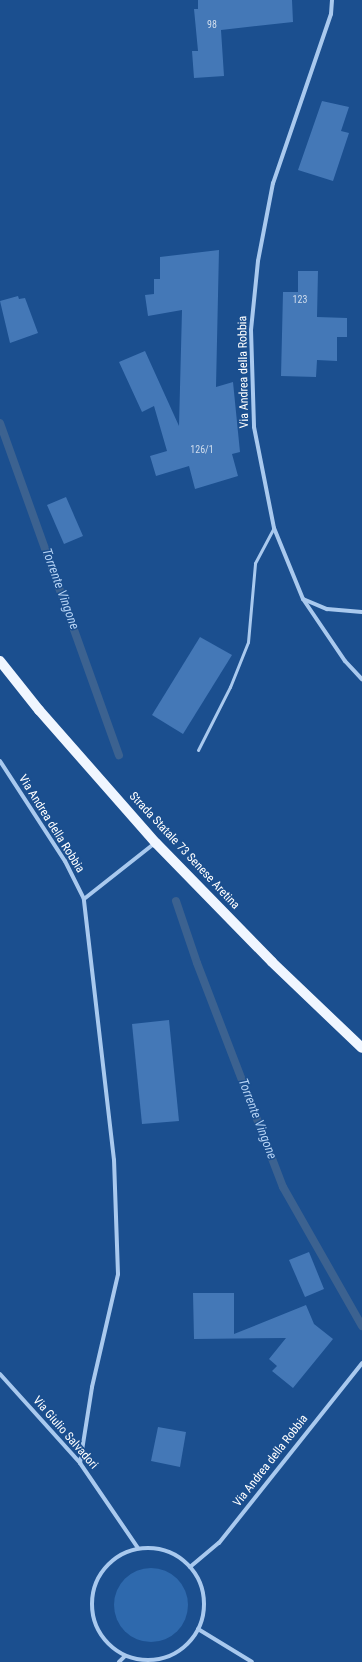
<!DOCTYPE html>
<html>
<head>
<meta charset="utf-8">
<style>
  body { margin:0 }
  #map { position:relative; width:362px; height:1662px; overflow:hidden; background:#1b4f8f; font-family:"Roboto Condensed",sans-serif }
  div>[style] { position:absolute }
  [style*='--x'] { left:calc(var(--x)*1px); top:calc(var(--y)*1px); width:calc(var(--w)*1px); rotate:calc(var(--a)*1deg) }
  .green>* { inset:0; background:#2e69ad }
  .round { border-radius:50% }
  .stream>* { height:8px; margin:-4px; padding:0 4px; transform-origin:4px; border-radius:4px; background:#3c6290 }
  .building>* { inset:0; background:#4478b7 }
  .lane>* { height:3px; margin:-1.5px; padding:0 1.5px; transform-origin:1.5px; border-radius:1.5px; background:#a9c9ee }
  .street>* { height:4px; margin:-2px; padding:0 2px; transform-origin:2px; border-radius:2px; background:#a9c9ee }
  .street>.ring { margin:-2px; padding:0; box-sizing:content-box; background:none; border:4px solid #a9c9ee; border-radius:50% }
  .primary>* { height:10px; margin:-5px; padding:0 5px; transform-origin:5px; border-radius:5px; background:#f0f6ff }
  span { translate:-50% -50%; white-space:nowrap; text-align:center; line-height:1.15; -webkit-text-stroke:3px #1b4f8f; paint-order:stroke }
  .number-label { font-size:10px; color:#d0dded }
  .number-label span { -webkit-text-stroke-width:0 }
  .street-label { font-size:12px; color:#fff }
  .water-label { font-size:13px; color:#b5d3f5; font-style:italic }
</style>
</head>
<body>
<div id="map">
  <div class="green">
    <div class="round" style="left:114px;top:1568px;width:74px;height:74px"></div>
  </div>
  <div class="stream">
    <div style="--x:0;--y:423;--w:353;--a:70.3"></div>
    <div style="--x:176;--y:901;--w:65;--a:71.3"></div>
    <div style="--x:197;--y:963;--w:240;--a:69"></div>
    <div style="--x:283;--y:1187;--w:160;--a:60.4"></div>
  </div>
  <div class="building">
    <div style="clip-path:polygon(198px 0,292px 0,293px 22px,221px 30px,224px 76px,194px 78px,192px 51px,198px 51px,194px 9px,198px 9px)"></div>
    <div style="clip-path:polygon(322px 101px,349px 107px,341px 131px,349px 133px,333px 181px,298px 170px)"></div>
    <div style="clip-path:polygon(219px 250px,216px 387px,233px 382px,240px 452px,232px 454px,238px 476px,195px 489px,189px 466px,156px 476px,150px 456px,167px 451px,154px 406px,142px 412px,119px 362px,145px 351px,179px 426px,182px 310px,148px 316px,145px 295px,154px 294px,154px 279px,160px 279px,160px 257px)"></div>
    <div style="clip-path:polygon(298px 271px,318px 271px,317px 317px,347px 318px,347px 337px,337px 337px,337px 361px,317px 360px,316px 377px,281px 376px,283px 292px,298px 292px)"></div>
    <div style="clip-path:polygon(18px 296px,19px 299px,25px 298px,38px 333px,10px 343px,0 301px)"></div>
    <div style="clip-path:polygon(66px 497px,83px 536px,64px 544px,47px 505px)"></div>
    <div style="clip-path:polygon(200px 637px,232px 655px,183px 734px,152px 715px)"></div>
    <div style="clip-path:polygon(169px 1020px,179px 1121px,142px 1124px,132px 1024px)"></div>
    <div style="clip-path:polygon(309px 1252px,324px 1289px,305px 1297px,289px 1260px)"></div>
    <div style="clip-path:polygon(193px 1293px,234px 1293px,234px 1334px,306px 1305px,314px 1324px,333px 1339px,293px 1388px,272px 1371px,277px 1366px,269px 1359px,286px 1338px,194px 1339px)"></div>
    <div style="clip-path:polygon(158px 1427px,186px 1432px,180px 1467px,151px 1461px)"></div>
  </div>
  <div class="lane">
    <div style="--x:198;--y:750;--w:71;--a:-63.1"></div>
    <div style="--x:230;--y:687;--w:48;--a:-68.2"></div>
    <div style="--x:248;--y:642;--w:79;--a:-84.9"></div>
    <div style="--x:255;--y:563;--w:40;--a:-62"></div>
  </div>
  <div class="street">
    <div style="--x:332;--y:0;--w:14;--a:94"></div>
    <div style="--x:331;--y:14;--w:179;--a:108.9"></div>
    <div style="--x:273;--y:183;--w:79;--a:100.9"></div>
    <div style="--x:258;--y:261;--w:69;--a:95.8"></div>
    <div style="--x:251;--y:330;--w:97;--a:88.2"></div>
    <div style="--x:254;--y:427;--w:103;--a:78.8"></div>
    <div style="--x:274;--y:528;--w:77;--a:67.8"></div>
    <div style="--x:303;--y:599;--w:75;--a:55.9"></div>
    <div style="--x:345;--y:661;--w:25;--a:47"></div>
    <div style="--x:303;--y:599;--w:26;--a:23"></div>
    <div style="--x:327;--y:609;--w:35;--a:5"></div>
    <div style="--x:0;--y:761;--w:119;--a:57"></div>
    <div style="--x:65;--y:861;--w:42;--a:63.4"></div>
    <div style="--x:0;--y:1374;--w:120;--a:48"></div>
    <div style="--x:80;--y:1463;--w:103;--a:55.7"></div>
    <div style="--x:80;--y:1463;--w:77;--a:-81"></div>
    <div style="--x:92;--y:1387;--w:116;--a:-77"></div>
    <div style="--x:118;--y:1274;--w:114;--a:-92"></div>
    <div style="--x:114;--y:1160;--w:263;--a:-96.6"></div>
    <div style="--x:84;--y:899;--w:90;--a:-38.3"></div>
    <div class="ring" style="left:92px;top:1548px;width:108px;height:108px"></div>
    <div style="--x:190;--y:1567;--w:38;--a:-40"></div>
    <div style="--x:219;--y:1543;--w:230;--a:-51.5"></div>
    <div style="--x:198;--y:1629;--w:63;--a:31.4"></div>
    <div style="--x:119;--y:1662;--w:8;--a:-45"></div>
  </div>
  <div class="primary">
    <div style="--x:0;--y:661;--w:63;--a:51.5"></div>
    <div style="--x:39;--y:710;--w:177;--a:48.7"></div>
    <div style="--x:156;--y:843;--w:166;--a:45.7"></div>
    <div style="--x:272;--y:962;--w:124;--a:43.7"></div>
  </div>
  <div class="number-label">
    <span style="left:212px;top:25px">98</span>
    <span style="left:300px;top:300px">123</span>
    <span style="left:202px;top:450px">126/1</span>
  </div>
  <div class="street-label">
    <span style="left:244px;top:372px;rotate:-91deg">Via Andrea della Robbia</span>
    <span style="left:51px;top:824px;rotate:58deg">Via Andrea della Robbia</span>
    <span style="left:184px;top:851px;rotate:47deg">Strada Statale 73 Senese Aretina</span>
    <span style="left:65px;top:1433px;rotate:49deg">Via Giulio Salvadori</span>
    <span style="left:271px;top:1461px;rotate:-52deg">Via Andrea della Robbia</span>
  </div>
  <div class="water-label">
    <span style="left:60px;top:589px;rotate:70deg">Torrente Vingone</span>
    <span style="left:257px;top:1119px;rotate:69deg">Torrente Vingone</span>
  </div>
</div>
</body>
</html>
